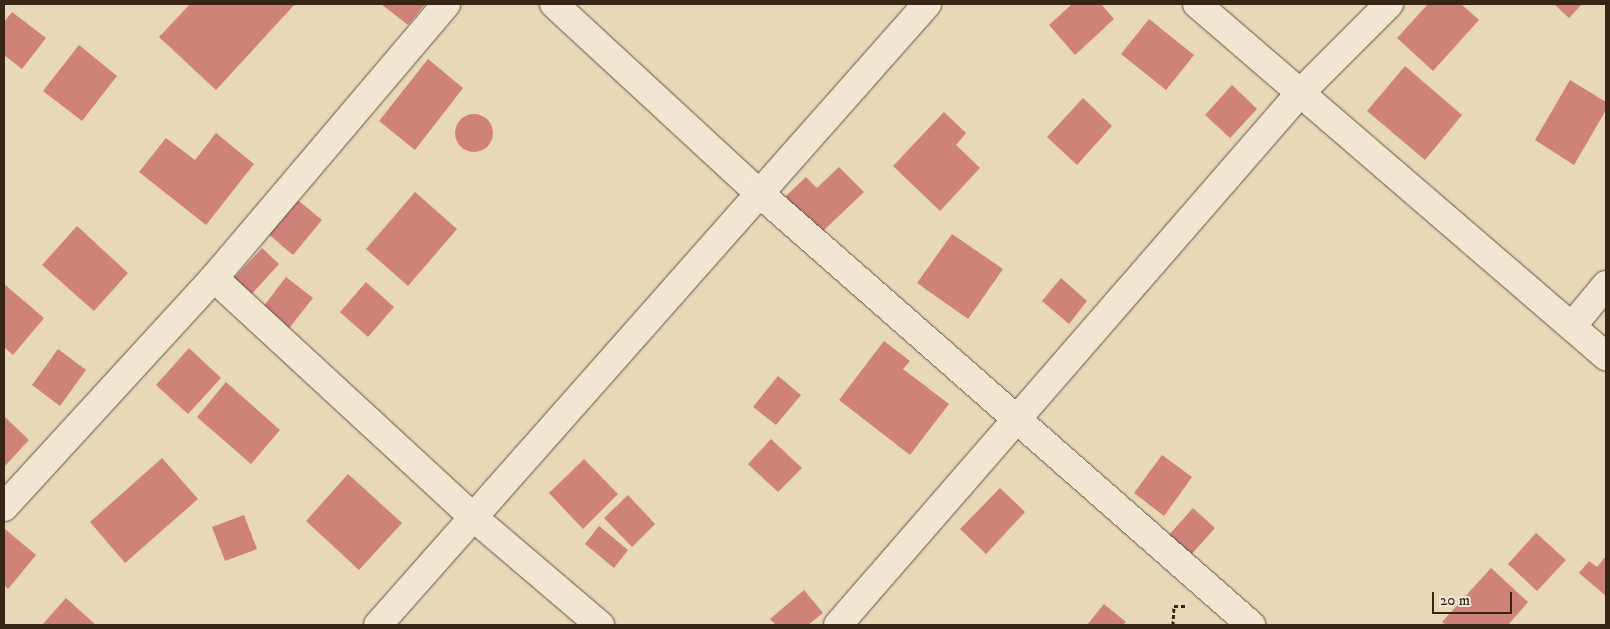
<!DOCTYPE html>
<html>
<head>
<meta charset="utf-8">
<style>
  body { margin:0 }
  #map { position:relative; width:1610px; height:629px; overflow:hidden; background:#e9d8b8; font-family:"IM FELL DW Pica",serif }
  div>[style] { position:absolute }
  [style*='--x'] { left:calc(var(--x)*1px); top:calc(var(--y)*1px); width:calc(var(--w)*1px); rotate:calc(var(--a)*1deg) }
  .building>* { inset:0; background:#ce8279 }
  .round { border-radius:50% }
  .path>* { height:3px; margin-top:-1.5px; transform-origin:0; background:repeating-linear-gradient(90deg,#372516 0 4px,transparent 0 6.5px) }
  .roads { filter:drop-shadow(0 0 1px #64523e) drop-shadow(0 0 1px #64523e) }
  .street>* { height:28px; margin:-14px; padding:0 14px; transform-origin:14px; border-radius:14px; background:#f1e6d1 }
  span { translate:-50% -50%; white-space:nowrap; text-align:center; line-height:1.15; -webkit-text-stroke:4px #f1e6d1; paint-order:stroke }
  .frame { position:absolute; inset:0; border:5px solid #372516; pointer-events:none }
  .scale { position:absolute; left:1432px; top:592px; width:80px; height:22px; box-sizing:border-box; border:2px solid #372516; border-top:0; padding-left:6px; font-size:15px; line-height:18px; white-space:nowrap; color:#372516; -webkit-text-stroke:4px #f1e6d1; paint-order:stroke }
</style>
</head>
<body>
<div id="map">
  <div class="building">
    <div style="clip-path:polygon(190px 4px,295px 4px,216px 90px,159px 37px)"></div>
    <div style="clip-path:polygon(381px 4px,425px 4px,408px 25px)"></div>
    <div style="clip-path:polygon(1072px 4px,1101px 4px,1114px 19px,1075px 55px,1049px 25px)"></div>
    <div style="clip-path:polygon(1428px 4px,1461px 4px,1479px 20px,1433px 71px,1397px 38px)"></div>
    <div style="clip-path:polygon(1554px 4px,1582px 4px,1569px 18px)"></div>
    <div style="clip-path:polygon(12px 12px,46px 38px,22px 69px,4px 55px,4px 22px)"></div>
    <div style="clip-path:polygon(1149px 19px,1194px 55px,1166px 90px,1121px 54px)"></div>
    <div style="clip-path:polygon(79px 45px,117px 76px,82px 121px,43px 91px)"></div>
    <div style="clip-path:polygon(428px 59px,463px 88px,415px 150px,379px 121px)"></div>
    <div style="clip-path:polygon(1405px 66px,1462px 115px,1425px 160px,1367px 111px)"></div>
    <div style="clip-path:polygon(1570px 80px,1606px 102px,1606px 110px,1574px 165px,1535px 140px)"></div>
    <div style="clip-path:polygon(1232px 85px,1257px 109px,1230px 138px,1205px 115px)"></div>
    <div style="clip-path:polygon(1083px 98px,1112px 126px,1077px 165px,1047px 137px)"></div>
    <div style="clip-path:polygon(944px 112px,966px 133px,956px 145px,980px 168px,940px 211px,893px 166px)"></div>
    <div class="round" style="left:455px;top:114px;width:38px;height:38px"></div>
    <div style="clip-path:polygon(216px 133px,254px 164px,206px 225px,139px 172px,166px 138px,195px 160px)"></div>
    <div style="clip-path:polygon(839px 167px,864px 192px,820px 234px,785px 197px,806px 177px,817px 188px)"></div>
    <div style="clip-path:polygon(415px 192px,457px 229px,408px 286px,366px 249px)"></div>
    <div style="clip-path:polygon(289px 193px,322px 220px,293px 255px,261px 228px)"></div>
    <div style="clip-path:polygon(77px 226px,128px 273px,94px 311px,42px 265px)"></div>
    <div style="clip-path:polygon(952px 234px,1003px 269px,968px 319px,917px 283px)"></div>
    <div style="clip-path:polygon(262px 248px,279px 264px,250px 296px,233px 279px)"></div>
    <div style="clip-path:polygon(286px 277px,313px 298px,287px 331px,260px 311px)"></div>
    <div style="clip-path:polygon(1061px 278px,1087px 301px,1069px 324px,1042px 301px)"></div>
    <div style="clip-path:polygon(366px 282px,394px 307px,368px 337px,340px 312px)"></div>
    <div style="clip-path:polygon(4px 284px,44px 318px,13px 355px,4px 347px)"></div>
    <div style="clip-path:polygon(884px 341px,910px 361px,903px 369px,949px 404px,910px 455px,839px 400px)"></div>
    <div style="clip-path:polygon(189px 348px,221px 378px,188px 414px,156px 385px)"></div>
    <div style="clip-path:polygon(58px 349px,86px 370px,60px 406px,32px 385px)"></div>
    <div style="clip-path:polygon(778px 376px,801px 395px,776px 425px,753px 407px)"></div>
    <div style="clip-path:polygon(226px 382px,280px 430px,251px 464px,197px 417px)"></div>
    <div style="clip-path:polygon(4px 416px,29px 440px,4px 467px)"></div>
    <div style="clip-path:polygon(771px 439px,802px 468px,778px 492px,748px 464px)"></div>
    <div style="clip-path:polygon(1162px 455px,1192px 477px,1164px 516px,1134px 493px)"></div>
    <div style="clip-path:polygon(162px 458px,198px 499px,125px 563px,90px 522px)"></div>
    <div style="clip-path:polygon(584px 459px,618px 494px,583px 529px,549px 493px)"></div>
    <div style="clip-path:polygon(348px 474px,402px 523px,359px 570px,306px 521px)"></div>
    <div style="clip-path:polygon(1000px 488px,1025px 512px,986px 554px,960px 529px)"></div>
    <div style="clip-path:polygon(628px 495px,655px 524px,632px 547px,604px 518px)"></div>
    <div style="clip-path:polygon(1193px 508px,1215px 528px,1190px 556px,1168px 536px)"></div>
    <div style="clip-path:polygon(244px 515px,257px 549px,225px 561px,212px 527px)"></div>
    <div style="clip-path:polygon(599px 526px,628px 550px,614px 568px,585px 544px)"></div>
    <div style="clip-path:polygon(5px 529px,36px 555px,8px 589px,4px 585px)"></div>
    <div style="clip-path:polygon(1536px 533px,1566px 560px,1537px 591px,1508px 564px)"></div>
    <div style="clip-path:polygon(1606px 556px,1606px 596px,1579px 573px,1589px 561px,1597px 567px)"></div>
    <div style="clip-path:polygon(1491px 568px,1528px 602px,1508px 625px,1446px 625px,1442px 622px)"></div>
    <div style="clip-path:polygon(804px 590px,823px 613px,808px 625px,776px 625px,770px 619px)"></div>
    <div style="clip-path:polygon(66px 598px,96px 625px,42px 625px)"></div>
    <div style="clip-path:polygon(1104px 604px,1126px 622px,1123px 625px,1087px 625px)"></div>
  </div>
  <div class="path">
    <div style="--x:1173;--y:625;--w:19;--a:-87"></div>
    <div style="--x:1174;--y:606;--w:12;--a:0"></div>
  </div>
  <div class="roads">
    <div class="street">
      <div style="--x:554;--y:4;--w:276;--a:42.7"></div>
      <div style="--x:757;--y:191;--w:658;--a:41.3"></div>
      <div style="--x:1197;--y:4;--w:540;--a:40.72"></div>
      <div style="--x:214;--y:278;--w:352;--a:42.7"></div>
      <div style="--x:473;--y:517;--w:167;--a:40.4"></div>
      <div style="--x:1573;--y:325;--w:52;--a:-50.5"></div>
      <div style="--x:4;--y:507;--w:311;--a:-47.5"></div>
      <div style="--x:214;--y:278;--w:359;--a:-49.7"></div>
      <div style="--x:378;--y:625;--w:829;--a:-48.52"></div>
      <div style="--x:838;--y:625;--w:705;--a:-49.03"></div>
      <div style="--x:1300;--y:93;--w:126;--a:-45"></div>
    </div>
  </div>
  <div class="frame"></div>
  <div class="scale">20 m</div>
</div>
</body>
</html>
